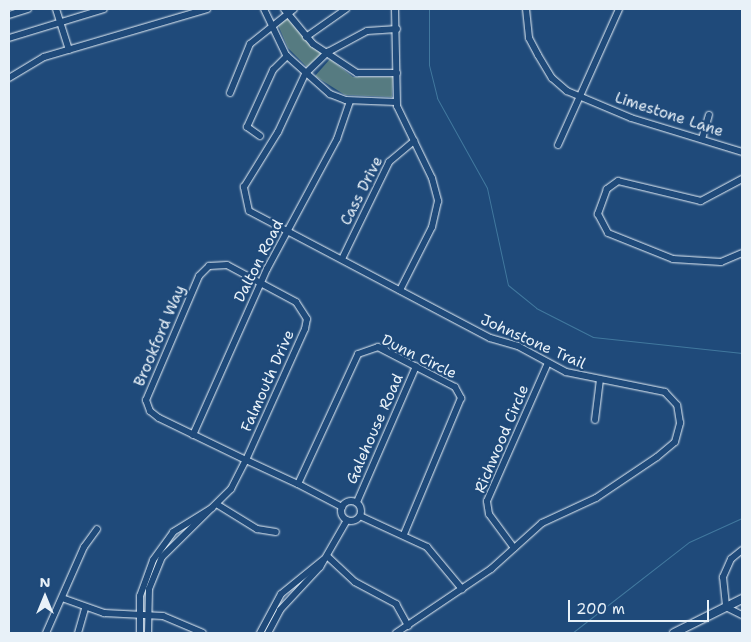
<!DOCTYPE html>
<html>
<head>
<meta charset="utf-8">
<style>
  body { margin:0 }
  #map { position:relative; width:751px; height:642px; overflow:hidden; background:#1f4a7a; font-family:"Shantell Sans",sans-serif }
  div>[style] { position:absolute }
  [style*='--x'] { left:calc(var(--x)*1px); top:calc(var(--y)*1px); width:calc(var(--w)*1px); rotate:calc(var(--a)*1deg) }
  .green>* { inset:0; background:#567b81 }
  .stream>* { height:1px; margin:-0.5px; padding:0 0.5px; transform-origin:0.5px; border-radius:0.5px; background:#41789e }
  .roads { filter:drop-shadow(0 0 1px #e8f1f8) drop-shadow(0 0 1px #e8f1f8) }
  .minor>* { height:6px; margin:-3px; padding:0 3px; transform-origin:3px; border-radius:3px; background:#1f4a7a }
  .minor>.ring { margin:-3px; padding:0; box-sizing:content-box; background:none; border:6px solid #1f4a7a; border-radius:50% }
  .major>* { height:8px; margin:-4px; padding:0 4px; transform-origin:4px; border-radius:4px; background:#1f4a7a }
  span { translate:-50% -50%; white-space:nowrap; text-align:center; line-height:1.15; -webkit-text-stroke:4.5px #1f4a7a; paint-order:stroke }
  .street-label { font-size:15px; color:#e8f1f8 }
  .frame { position:absolute; inset:0; border:10px solid #e8f1f8; pointer-events:none }
  .north { position:absolute; left:20px; top:572px; width:50px; height:50px; -webkit-text-stroke:4px #1f4a7a; paint-order:stroke; rotate:0deg; font-size:14px; font-weight:700; line-height:20px; text-align:center; color:#e8f1f8 }
  .north::after { content:''; display:block; margin:auto; width:18px; height:22px; background:#e8f1f8; clip-path:polygon(50% 0,100% 100%,50% 72%,0 100%) }
  .scale { position:absolute; left:568px; top:600px; width:141px; height:22px; box-sizing:border-box; border:2px solid #e8f1f8; border-top:0; padding-left:6px; font-size:15px; line-height:18px; white-space:nowrap; color:#e8f1f8; -webkit-text-stroke:4px #1f4a7a; paint-order:stroke }
</style>
</head>
<body>
<div id="map">
  <div class="green">
    <div style="clip-path:polygon(286px 17px,322px 53px,307px 67px,288px 48px,278px 25px)"></div>
    <div style="clip-path:polygon(330px 59px,353px 77px,393px 77px,392px 97px,345px 95px,315px 76px)"></div>
  </div>
  <div class="stream">
    <div style="--x:429;--y:9;--w:56;--a:90"></div>
    <div style="--x:429;--y:65;--w:34;--a:76"></div>
    <div style="--x:437;--y:98;--w:103;--a:60.9"></div>
    <div style="--x:487;--y:188;--w:99;--a:77.8"></div>
    <div style="--x:508;--y:285;--w:36;--a:39"></div>
    <div style="--x:536;--y:308;--w:64;--a:27"></div>
    <div style="--x:593;--y:337;--w:150;--a:6.1"></div>
    <div style="--x:572;--y:633;--w:148;--a:-37.9"></div>
    <div style="--x:689;--y:542;--w:58;--a:-24.4"></div>
  </div>
  <div class="roads">
    <div class="minor">
      <div style="--x:56;--y:9;--w:43;--a:72.4"></div>
      <div style="--x:264;--y:9;--w:51;--a:64.4"></div>
      <div style="--x:286;--y:55;--w:59;--a:41.6"></div>
      <div style="--x:330;--y:94;--w:17;--a:21"></div>
      <div style="--x:346;--y:100;--w:50;--a:2.3"></div>
      <div style="--x:284;--y:9;--w:45;--a:50.4"></div>
      <div style="--x:313;--y:44;--w:53;--a:33.4"></div>
      <div style="--x:357;--y:73;--w:40;--a:0"></div>
      <div style="--x:395;--y:9;--w:97;--a:88.8"></div>
      <div style="--x:397;--y:106;--w:80;--a:64.1"></div>
      <div style="--x:432;--y:178;--w:24;--a:75"></div>
      <div style="--x:438;--y:201;--w:27;--a:103"></div>
      <div style="--x:432;--y:227;--w:71;--a:116.9"></div>
      <div style="--x:526;--y:9;--w:29;--a:84"></div>
      <div style="--x:529;--y:38;--w:19;--a:62"></div>
      <div style="--x:538;--y:55;--w:27;--a:59"></div>
      <div style="--x:552;--y:78;--w:20;--a:41"></div>
      <div style="--x:567;--y:91;--w:69;--a:22.9"></div>
      <div style="--x:631;--y:118;--w:116;--a:17"></div>
      <div style="--x:9;--y:15;--w:20;--a:-18"></div>
      <div style="--x:306;--y:37;--w:49;--a:-35"></div>
      <div style="--x:9;--y:38;--w:99;--a:-17"></div>
      <div style="--x:9;--y:78;--w:41;--a:-31"></div>
      <div style="--x:44;--y:57;--w:170;--a:-16.4"></div>
      <div style="--x:230;--y:93;--w:53;--a:-67.8"></div>
      <div style="--x:250;--y:44;--w:56;--a:-38.5"></div>
      <div style="--x:260;--y:136;--w:16;--a:-145"></div>
      <div style="--x:247;--y:127;--w:63;--a:-65.5"></div>
      <div style="--x:273;--y:70;--w:20;--a:-45"></div>
      <div style="--x:702;--y:139;--w:25;--a:-74"></div>
      <div style="--x:558;--y:145;--w:149;--a:-65.8"></div>
      <div style="--x:742;--y:179;--w:47;--a:151.8"></div>
      <div style="--x:701;--y:201;--w:85;--a:-166.5"></div>
      <div style="--x:618;--y:181;--w:14;--a:144"></div>
      <div style="--x:607;--y:189;--w:27;--a:110"></div>
      <div style="--x:598;--y:214;--w:21;--a:62"></div>
      <div style="--x:608;--y:233;--w:70;--a:21.8"></div>
      <div style="--x:673;--y:259;--w:48;--a:3.6"></div>
      <div style="--x:721;--y:262;--w:23;--a:-23"></div>
      <div style="--x:342;--y:259;--w:108;--a:-64.1"></div>
      <div style="--x:389;--y:162;--w:33;--a:-40"></div>
      <div style="--x:595;--y:420;--w:39;--a:-83"></div>
      <div style="--x:193;--y:435;--w:182;--a:-66"></div>
      <div style="--x:267;--y:269;--w:148;--a:-61.7"></div>
      <div style="--x:337;--y:139;--w:40;--a:-71.1"></div>
      <div style="--x:298;--y:484;--w:143;--a:-65.2"></div>
      <div style="--x:358;--y:354;--w:21;--a:-19"></div>
      <div style="--x:378;--y:347;--w:87;--a:27.5"></div>
      <div style="--x:455;--y:387;--w:13;--a:61"></div>
      <div style="--x:461;--y:398;--w:147;--a:112.7"></div>
      <div class="ring" style="left:341px;top:501px;width:14px;height:14px"></div>
      <div style="--x:357;--y:502;--w:148;--a:-66.5"></div>
      <div style="--x:218;--y:505;--w:46;--a:31.6"></div>
      <div style="--x:257;--y:529;--w:19;--a:9"></div>
      <div style="--x:360;--y:516;--w:74;--a:24.8"></div>
      <div style="--x:427;--y:547;--w:55;--a:50.2"></div>
      <div style="--x:514;--y:548;--w:42;--a:-126.3"></div>
      <div style="--x:489;--y:514;--w:13;--a:-99"></div>
      <div style="--x:487;--y:501;--w:151;--a:-66.2"></div>
      <div style="--x:742;--y:550;--w:14;--a:141"></div>
      <div style="--x:731;--y:559;--w:20;--a:114"></div>
      <div style="--x:723;--y:577;--w:30;--a:84"></div>
      <div style="--x:726;--y:607;--w:18;--a:27"></div>
      <div style="--x:327;--y:556;--w:38;--a:43"></div>
      <div style="--x:355;--y:582;--w:47;--a:28.2"></div>
      <div style="--x:396;--y:604;--w:25;--a:61"></div>
      <div style="--x:62;--y:598;--w:45;--a:19.7"></div>
      <div style="--x:104;--y:613;--w:59;--a:2.9"></div>
      <div style="--x:163;--y:616;--w:43;--a:23"></div>
      <div style="--x:46;--y:633;--w:94;--a:-66.2"></div>
      <div style="--x:84;--y:547;--w:22;--a:-54"></div>
      <div style="--x:78;--y:633;--w:26;--a:-74"></div>
      <div style="--x:140;--y:633;--w:37;--a:-90"></div>
      <div style="--x:140;--y:596;--w:38;--a:-70"></div>
      <div style="--x:153;--y:560;--w:34;--a:-54"></div>
      <div style="--x:173;--y:532;--w:46;--a:-31.6"></div>
      <div style="--x:148;--y:633;--w:44;--a:-88.7"></div>
      <div style="--x:149;--y:589;--w:35;--a:-68"></div>
      <div style="--x:162;--y:557;--w:97;--a:-44.6"></div>
      <div style="--x:231;--y:489;--w:33;--a:-63"></div>
      <div style="--x:246;--y:460;--w:144;--a:-65.8"></div>
      <div style="--x:305;--y:329;--w:10;--a:-79"></div>
      <div style="--x:307;--y:319;--w:20;--a:-123"></div>
      <div style="--x:296;--y:302;--w:78;--a:-151.8"></div>
      <div style="--x:227;--y:265;--w:18;--a:177"></div>
      <div style="--x:209;--y:266;--w:14;--a:135"></div>
      <div style="--x:199;--y:276;--w:135;--a:113.1"></div>
      <div style="--x:146;--y:400;--w:12;--a:70"></div>
      <div style="--x:150;--y:411;--w:11;--a:38"></div>
      <div style="--x:159;--y:418;--w:97;--a:25.8"></div>
      <div style="--x:246;--y:460;--w:57;--a:24.8"></div>
      <div style="--x:298;--y:484;--w:50;--a:27.6"></div>
      <div style="--x:260;--y:633;--w:44;--a:-61.7"></div>
      <div style="--x:281;--y:594;--w:55;--a:-39.1"></div>
      <div style="--x:268;--y:633;--w:26;--a:-62"></div>
      <div style="--x:280;--y:610;--w:59;--a:-47.1"></div>
      <div style="--x:320;--y:567;--w:54;--a:-60.1"></div>
      <div style="--x:396;--y:633;--w:115;--a:-34"></div>
      <div style="--x:491;--y:569;--w:69;--a:-42"></div>
      <div style="--x:542;--y:523;--w:60;--a:-24.8"></div>
      <div style="--x:596;--y:498;--w:73;--a:-33.9"></div>
      <div style="--x:657;--y:457;--w:23;--a:-40"></div>
      <div style="--x:675;--y:442;--w:20;--a:-75"></div>
      <div style="--x:680;--y:423;--w:18;--a:-99"></div>
      <div style="--x:677;--y:405;--w:18;--a:-133"></div>
      <div style="--x:665;--y:392;--w:101;--a:-168.6"></div>
      <div style="--x:566;--y:372;--w:55;--a:-151.6"></div>
      <div style="--x:518;--y:346;--w:29;--a:-164"></div>
      <div style="--x:490;--y:338;--w:272;--a:-152.2"></div>
      <div style="--x:249;--y:211;--w:25;--a:-102"></div>
      <div style="--x:244;--y:187;--w:65;--a:-58.3"></div>
      <div style="--x:278;--y:132;--w:64;--a:-65"></div>
      <div style="--x:305;--y:74;--w:32;--a:-44"></div>
      <div style="--x:328;--y:52;--w:44;--a:-28.3"></div>
      <div style="--x:367;--y:31;--w:30;--a:-4"></div>
    </div>
    <div class="major">
      <div style="--x:674;--y:633;--w:76;--a:-26.6"></div>
    </div>
  </div>
  <div class="street-label">
    <span style="left:669px;top:115px;rotate:18deg">Limestone Lane</span>
    <span style="left:362px;top:191px;rotate:-63deg">Cass Drive</span>
    <span style="left:259px;top:261px;rotate:-63deg">Dalton Road</span>
    <span style="left:160px;top:336px;rotate:-67deg">Brookford Way</span>
    <span style="left:533px;top:342px;rotate:24deg">Johnstone Trail</span>
    <span style="left:419px;top:357px;rotate:26deg">Dunn Circle</span>
    <span style="left:268px;top:381px;rotate:-66deg">Falmouth Drive</span>
    <span style="left:375px;top:429px;rotate:-66deg">Galehouse Road</span>
    <span style="left:502px;top:439px;rotate:-67deg">Richwood Circle</span>
  </div>
  <div class="frame"></div>
  <div class="north">N</div>
  <div class="scale">200 m</div>
</div>
</body>
</html>
